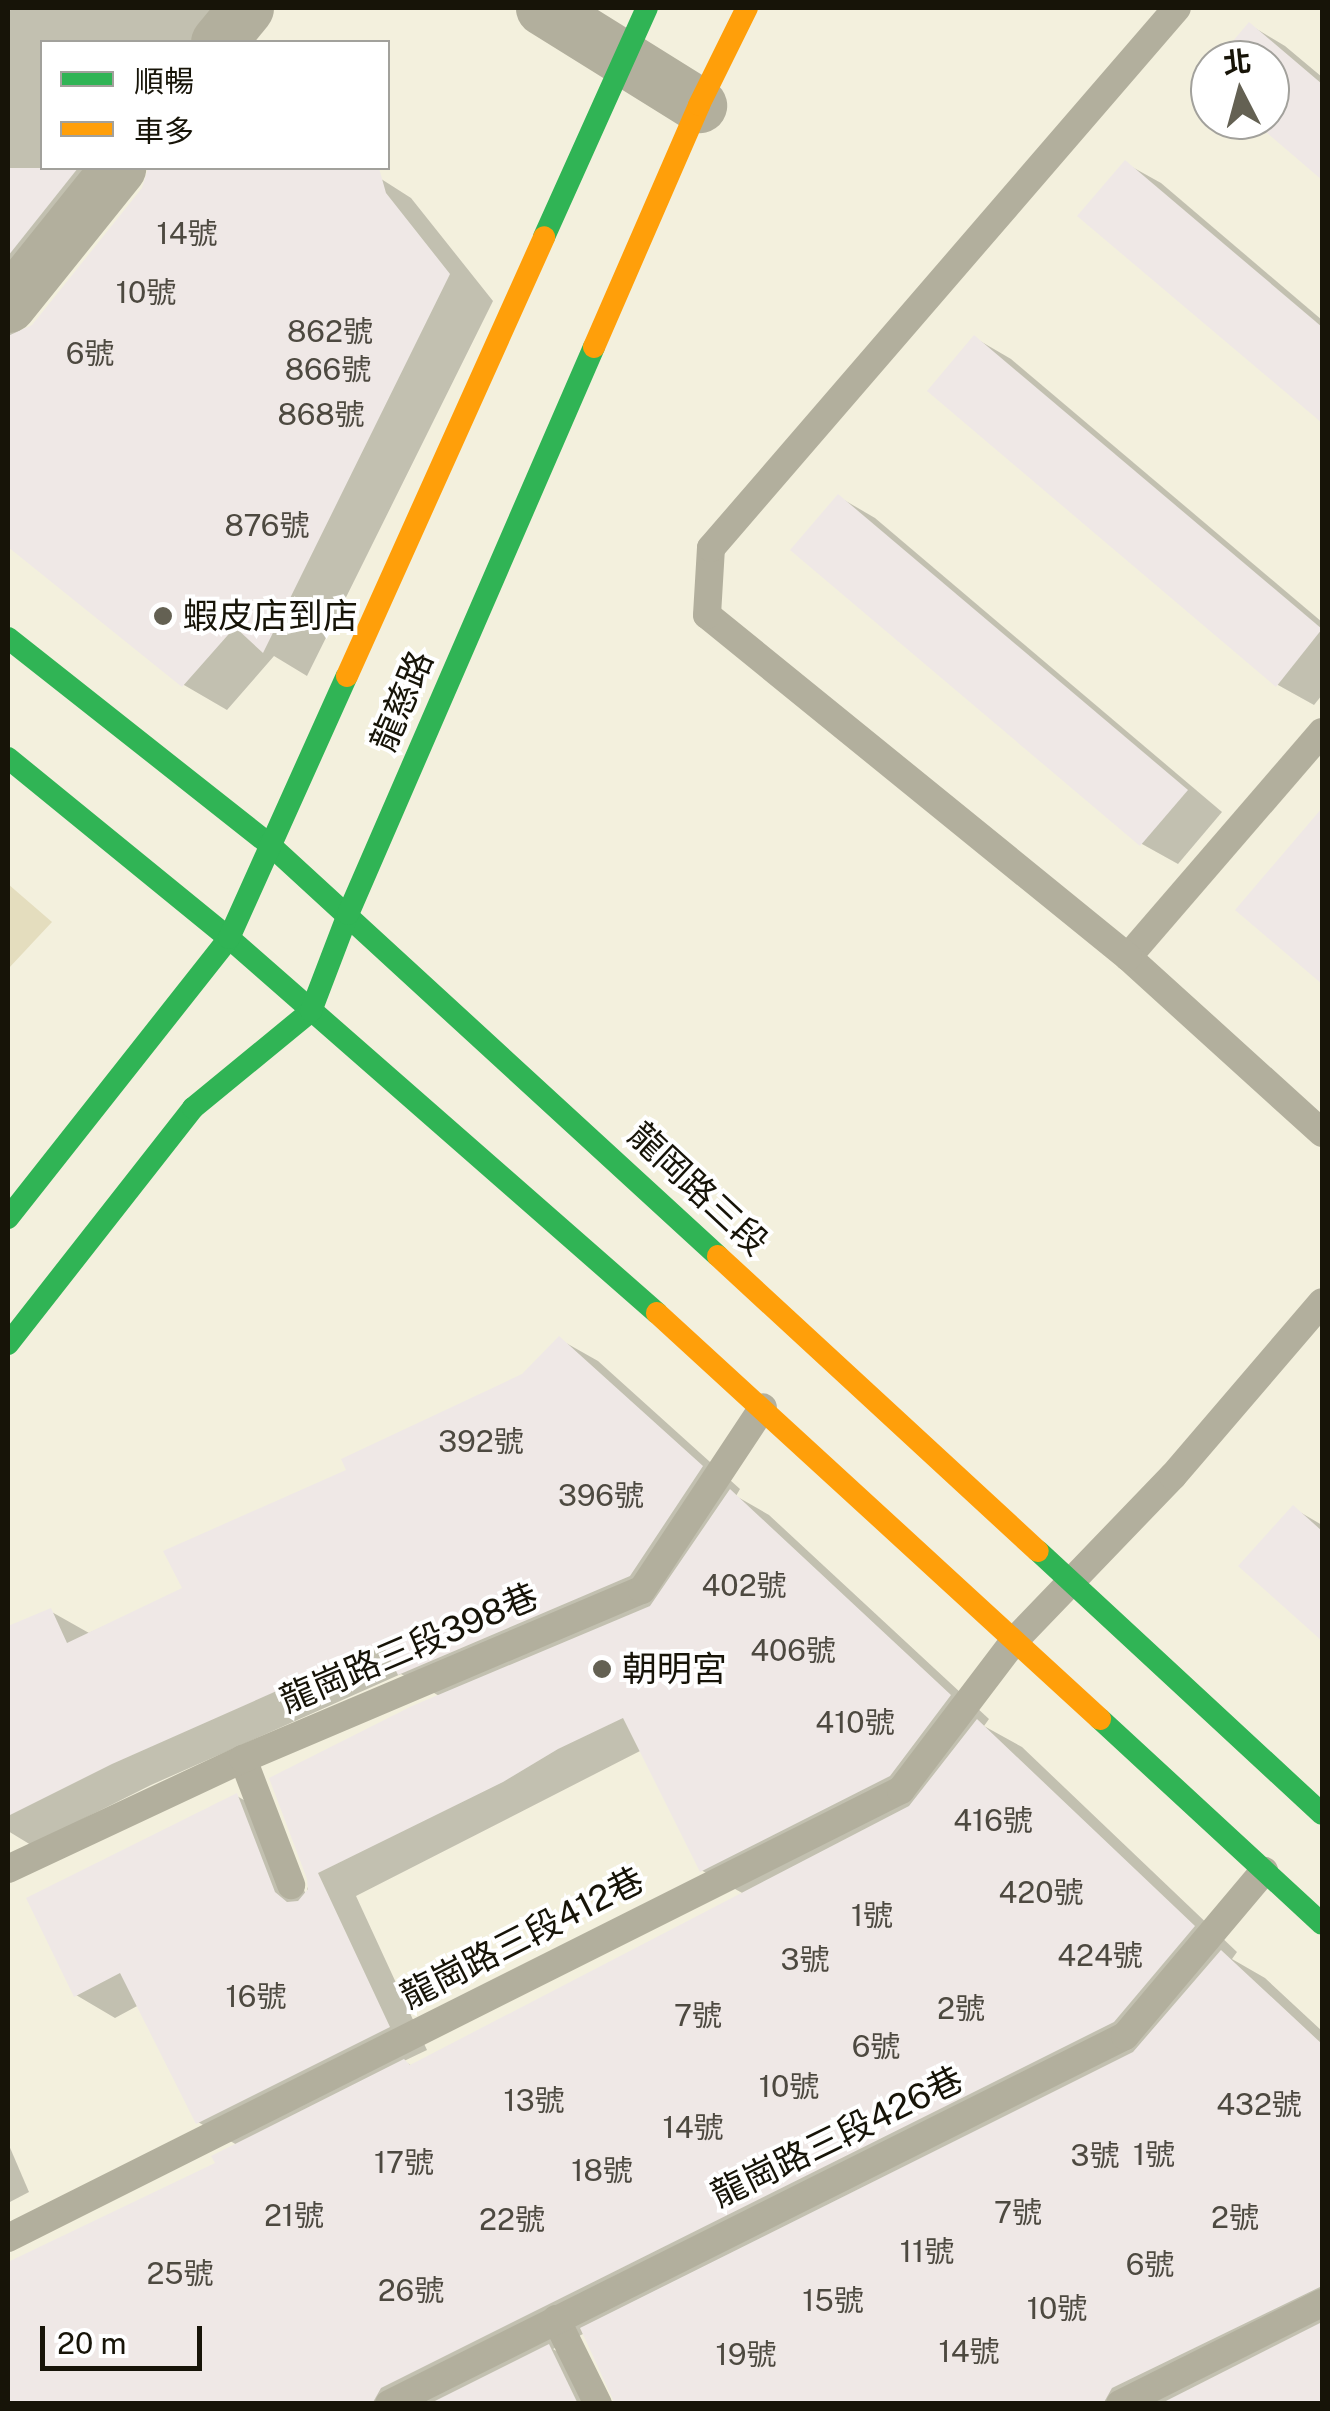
<!DOCTYPE html>
<html>
<head>
<meta charset="utf-8">
<style>
  body { margin:0 }
  #map { position:relative; width:1330px; height:2411px; overflow:hidden; background:#f3f0dd; font-family:"Public Sans","Noto Sans TC",sans-serif }
  div>[style] { position:absolute }
  [style*='--x'] { left:calc(var(--x)*1px); top:calc(var(--y)*1px); width:calc(var(--w)*1px); rotate:calc(var(--a)*1deg) }
  .green>* { inset:0; background:#e4ddbe }
  .shadow>* { inset:0; background:#0003 }
  .building>* { inset:0; background:#efe8e6 }
  .lane>* { height:28px; margin:-14px; padding:0 14px; transform-origin:14px; border-radius:14px; background:#b2af9d }
  .street>* { height:55px; margin:-27.5px; padding:0 27.5px; transform-origin:27.5px; border-radius:27.5px; background:#b2af9d }
  .fast>* { height:22px; margin:-11px; padding:0 11px; transform-origin:11px; border-radius:11px; background:#30b455 }
  .slow>* { height:22px; margin:-11px; padding:0 11px; transform-origin:11px; border-radius:11px; background:#ff9f0a }
  .dots>* { width:28px; height:28px; translate:-50% -50%; box-sizing:border-box; border:5px solid #fff; border-radius:50% }
  span { translate:-50% -50%; white-space:nowrap; text-align:center; line-height:1.15; -webkit-text-stroke:8px #fff; paint-order:stroke }
  .number-label { font-size:30px; color:#4d4940 }
  .number-label span { -webkit-text-stroke-width:0 }
  .poi-label { font-size:35px; color:#171408 }
  .left { translate:0 -50%; text-align:left }
  .street-label { font-size:35px; color:#171408 }
  .frame { position:absolute; inset:0; border:10px solid #171408; pointer-events:none }
  .legend { position:absolute; left:40px; top:40px; width:350px; height:130px; box-sizing:border-box; background:#fff; border:2px solid #a2a19c; margin:0; padding:12px 18px; list-style:none; font-size:30px; color:#171408 }
  .legend li { display:flex; align-items:center; gap:20px; height:50px }
  .legend b { width:50px; border:2px solid #a2a19c }
  .north { position:absolute; left:1190px; top:40px; width:100px; height:100px; box-sizing:border-box; background:#fff; border:2px solid #a2a19c; border-radius:50%; rotate:354deg; font-size:28px; font-weight:700; line-height:40px; text-align:center; color:#171408 }
  .north::after { content:''; display:block; margin:auto; width:35px; height:45px; background:#646153; clip-path:polygon(50% 0,100% 100%,50% 72%,0 100%) }
  .scale { position:absolute; left:40px; top:2326px; width:162px; height:45px; box-sizing:border-box; border:5px solid #171408; border-top:0; padding-left:12px; font-size:30px; line-height:35px; white-space:nowrap; color:#171408; -webkit-text-stroke:8px #fff; paint-order:stroke }
</style>
</head>
<body>
<div id="map">
  <div class="green">
    <div style="clip-path:polygon(8px 884px,52px 922px,8px 969px)"></div>
  </div>
  <div class="shadow">
    <div style="clip-path:polygon(12px 8px,274px 8px,241px 42px,42px 42px,42px 168px,144px 168px,20px 327px,21px 336px,34px 326px,145px 188px,151px 168px,364px 168px,411px 198px,493px 301px,307px 676px,274px 656px,227px 710px,184px 685px,8px 544px,8px 13px)"></div>
    <div style="clip-path:polygon(1250px 25px,1285px 46px,1322px 77px,1322px 176px,1256px 120px,1270px 120px,1270px 60px,1220px 60px)"></div>
    <div style="clip-path:polygon(1125px 163px,1161px 183px,1322px 320px,1322px 420px,1080px 215px)"></div>
    <div style="clip-path:polygon(975px 338px,1011px 359px,1322px 622px,1322px 695px,1314px 705px,1278px 685px,931px 391px)"></div>
    <div style="clip-path:polygon(839px 497px,875px 518px,1222px 812px,1178px 864px,1142px 844px)"></div>
    <div style="clip-path:polygon(1322px 812px,1322px 981px,1239px 909px)"></div>
    <div style="clip-path:polygon(evenodd,559px 1339px,598px 1361px,740px 1489px,736px 1496px,769px 1515px,989px 1719px,984px 1726px,1022px 1747px,1237px 1952px,1232px 1959px,1265px 1978px,1322px 2031px,1322px 2404px,617px 2404px,585px 2333px,553px 2349px,593px 2372px,608px 2404px,8px 2404px,8px 2265px,218px 2164px,237px 2145px,198px 2122px,139px 2005px,115px 2018px,76px 1995px,237px 1796px,276px 1819px,306px 1895px,310px 1878px,441px 1697px,401px 1674px,151px 1785px,31px 1845px,8px 1831px,8px 1629px,50px 1611px,89px 1633px,185px 1589px,350px 1471px,524px 1376px,559px 1339px,642px 1750px,701px 1870px,744px 1894px,412px 2066px,404px 2061px,427px 2050px,356px 1896px,642px 1750px)"></div>
    <div style="clip-path:polygon(1293px 1508px,1322px 1525px,1322px 1637px,1241px 1566px)"></div>
    <div style="clip-path:polygon(8px 2143px,29px 2192px,8px 2203px)"></div>
  </div>
  <div class="building">
    <div style="clip-path:polygon(1249px 22px,1322px 84px,1322px 180px,1252px 120px,1270px 120px,1270px 60px,1217px 60px)"></div>
    <div style="clip-path:polygon(1125px 160px,1322px 327px,1322px 423px,1077px 216px)"></div>
    <div style="clip-path:polygon(8px 168px,78px 168px,8px 256px)"></div>
    <div style="clip-path:polygon(148px 168px,379px 168px,386px 193px,450px 274px,263px 653px,235px 627px,182px 687px,8px 547px,8px 336px,32px 325px,142px 188px)"></div>
    <div style="clip-path:polygon(974px 335px,1322px 629px,1276px 687px,927px 391px)"></div>
    <div style="clip-path:polygon(838px 494px,1188px 790px,1140px 846px,790px 550px)"></div>
    <div style="clip-path:polygon(1322px 808px,1322px 984px,1235px 910px)"></div>
    <div style="clip-path:polygon(559px 1336px,703px 1466px,630px 1576px,398px 1675px,383px 1644px,112px 1764px,8px 1816px,8px 1626px,51px 1608px,67px 1643px,182px 1588px,163px 1551px,346px 1470px,341px 1459px,522px 1374px)"></div>
    <div style="clip-path:polygon(730px 1489px,951px 1695px,890px 1776px,700px 1872px,623px 1718px,558px 1749px,503px 1782px,318px 1873px,390px 2027px,196px 2124px,120px 1973px,74px 1997px,26px 1898px,237px 1793px,275px 1892px,287px 1902px,298px 1901px,308px 1889px,307px 1879px,269px 1778px,412px 1706px,650px 1606px)"></div>
    <div style="clip-path:polygon(1293px 1505px,1322px 1531px,1322px 1641px,1238px 1566px)"></div>
    <div style="clip-path:polygon(977px 1719px,1195px 1926px,1114px 2022px,381px 2388px,372px 2404px,8px 2404px,8px 2262px,215px 2163px,211px 2156px,404px 2059px,410px 2065px,909px 1806px)"></div>
    <div style="clip-path:polygon(1221px 1950px,1322px 2044px,1322px 2286px,1112px 2388px,1103px 2404px,615px 2404px,580px 2328px,1133px 2052px)"></div>
    <div style="clip-path:polygon(1322px 2322px,1322px 2404px,1160px 2404px)"></div>
    <div style="clip-path:polygon(549px 2344px,578px 2404px,429px 2404px)"></div>
  </div>
  <div class="lane">
    <div style="--x:1322;--y:732;--w:297;--a:130.8"></div>
    <div style="--x:1128;--y:957;--w:262;--a:42.2"></div>
    <div style="--x:1128;--y:957;--w:542;--a:-140.91"></div>
    <div style="--x:707;--y:615;--w:67;--a:-86.6"></div>
    <div style="--x:711;--y:548;--w:713;--a:-49.21"></div>
    <div style="--x:243;--y:1759;--w:135;--a:69.1"></div>
    <div style="--x:8;--y:1869;--w:259;--a:-25.1"></div>
    <div style="--x:243;--y:1759;--w:433;--a:-23"></div>
    <div style="--x:642;--y:1590;--w:219;--a:-56.5"></div>
    <div style="--x:8;--y:2238;--w:999;--a:-26.64"></div>
    <div style="--x:901;--y:1790;--w:188;--a:-52.8"></div>
    <div style="--x:1015;--y:1640;--w:228;--a:-46.1"></div>
    <div style="--x:1173;--y:1476;--w:229;--a:-49.4"></div>
    <div style="--x:556;--y:2319;--w:95;--a:63.7"></div>
    <div style="--x:389;--y:2404;--w:823;--a:-26.57"></div>
    <div style="--x:1125;--y:2036;--w:216;--a:-49.9"></div>
    <div style="--x:1120;--y:2404;--w:226;--a:-26.6"></div>
  </div>
  <div class="street">
    <div style="--x:543;--y:8;--w:184;--a:31.9"></div>
    <div style="--x:218;--y:42;--w:44;--a:-50.5"></div>
    <div style="--x:8;--y:305;--w:176;--a:-51.2"></div>
  </div>
  <div class="fast">
    <div style="--x:544;--y:237;--w:251;--a:-65.8"></div>
    <div style="--x:8;--y:638;--w:333;--a:38.3"></div>
    <div style="--x:269;--y:844;--w:609;--a:42.54"></div>
    <div style="--x:8;--y:758;--w:285;--a:39.2"></div>
    <div style="--x:229;--y:938;--w:569;--a:41.22"></div>
    <div style="--x:8;--y:1218;--w:357;--a:-51.7"></div>
    <div style="--x:229;--y:938;--w:287;--a:-65.8"></div>
    <div style="--x:8;--y:1344;--w:300;--a:-51.9"></div>
    <div style="--x:193;--y:1108;--w:153;--a:-39.4"></div>
    <div style="--x:311;--y:1011;--w:104;--a:-69.1"></div>
    <div style="--x:348;--y:914;--w:618;--a:-66.55"></div>
    <div style="--x:1038;--y:1551;--w:387;--a:42.8"></div>
    <div style="--x:1100;--y:1719;--w:302;--a:42.7"></div>
  </div>
  <div class="slow">
    <div style="--x:594;--y:347;--w:264;--a:-66.5"></div>
    <div style="--x:699;--y:105;--w:108;--a:-63.7"></div>
    <div style="--x:347;--y:676;--w:481;--a:-65.8"></div>
    <div style="--x:718;--y:1256;--w:435;--a:42.7"></div>
    <div style="--x:657;--y:1313;--w:601;--a:42.5"></div>
  </div>
  <div class="dots">
    <div style="left:163px;top:616px;background:#646153"></div>
    <div style="left:602px;top:1669px;background:#646153"></div>
  </div>
  <div class="number-label">
    <span style="left:187px;top:233px">14號</span>
    <span style="left:146px;top:292px">10號</span>
    <span style="left:330px;top:331px">862號</span>
    <span style="left:90px;top:353px">6號</span>
    <span style="left:328px;top:369px">866號</span>
    <span style="left:321px;top:414px">868號</span>
    <span style="left:267px;top:525px">876號</span>
    <span style="left:481px;top:1441px">392號</span>
    <span style="left:601px;top:1495px">396號</span>
    <span style="left:744px;top:1585px">402號</span>
    <span style="left:793px;top:1650px">406號</span>
    <span style="left:855px;top:1722px">410號</span>
    <span style="left:993px;top:1820px">416號</span>
    <span style="left:1041px;top:1892px">420號</span>
    <span style="left:872px;top:1915px">1號</span>
    <span style="left:1100px;top:1955px">424號</span>
    <span style="left:805px;top:1959px">3號</span>
    <span style="left:256px;top:1996px">16號</span>
    <span style="left:961px;top:2008px">2號</span>
    <span style="left:698px;top:2015px">7號</span>
    <span style="left:876px;top:2046px">6號</span>
    <span style="left:789px;top:2086px">10號</span>
    <span style="left:534px;top:2100px">13號</span>
    <span style="left:1259px;top:2104px">432號</span>
    <span style="left:693px;top:2127px">14號</span>
    <span style="left:1154px;top:2154px">1號</span>
    <span style="left:1095px;top:2155px">3號</span>
    <span style="left:404px;top:2162px">17號</span>
    <span style="left:602px;top:2170px">18號</span>
    <span style="left:1018px;top:2212px">7號</span>
    <span style="left:294px;top:2215px">21號</span>
    <span style="left:1235px;top:2217px">2號</span>
    <span style="left:512px;top:2219px">22號</span>
    <span style="left:927px;top:2251px">11號</span>
    <span style="left:1150px;top:2264px">6號</span>
    <span style="left:180px;top:2273px">25號</span>
    <span style="left:411px;top:2290px">26號</span>
    <span style="left:833px;top:2300px">15號</span>
    <span style="left:1057px;top:2308px">10號</span>
    <span style="left:969px;top:2351px">14號</span>
    <span style="left:746px;top:2354px">19號</span>
  </div>
  <div class="poi-label">
    <span class="left" style="left:183px;top:616px">蝦皮店到店</span>
    <span class="left" style="left:622px;top:1669px">朝明宮</span>
  </div>
  <div class="street-label">
    <span style="left:402px;top:701px;rotate:-67deg">龍慈路</span>
    <span style="left:698px;top:1189px;rotate:43deg">龍岡路三段</span>
    <span style="left:409px;top:1648px;rotate:-23deg">龍崗路三段398巷</span>
    <span style="left:522px;top:1938px;rotate:-27deg">龍崗路三段412巷</span>
    <span style="left:837px;top:2137px;rotate:-26deg">龍崗路三段426巷</span>
  </div>
  <div class="frame"></div>
  <ul class="legend">
  <li><b style="height:12px;background:#30b455"></b>順暢</li>
  <li><b style="height:12px;background:#ff9f0a"></b>車多</li>
  </ul>
  <div class="north">北</div>
  <div class="scale">20 m</div>
</div>
</body>
</html>
